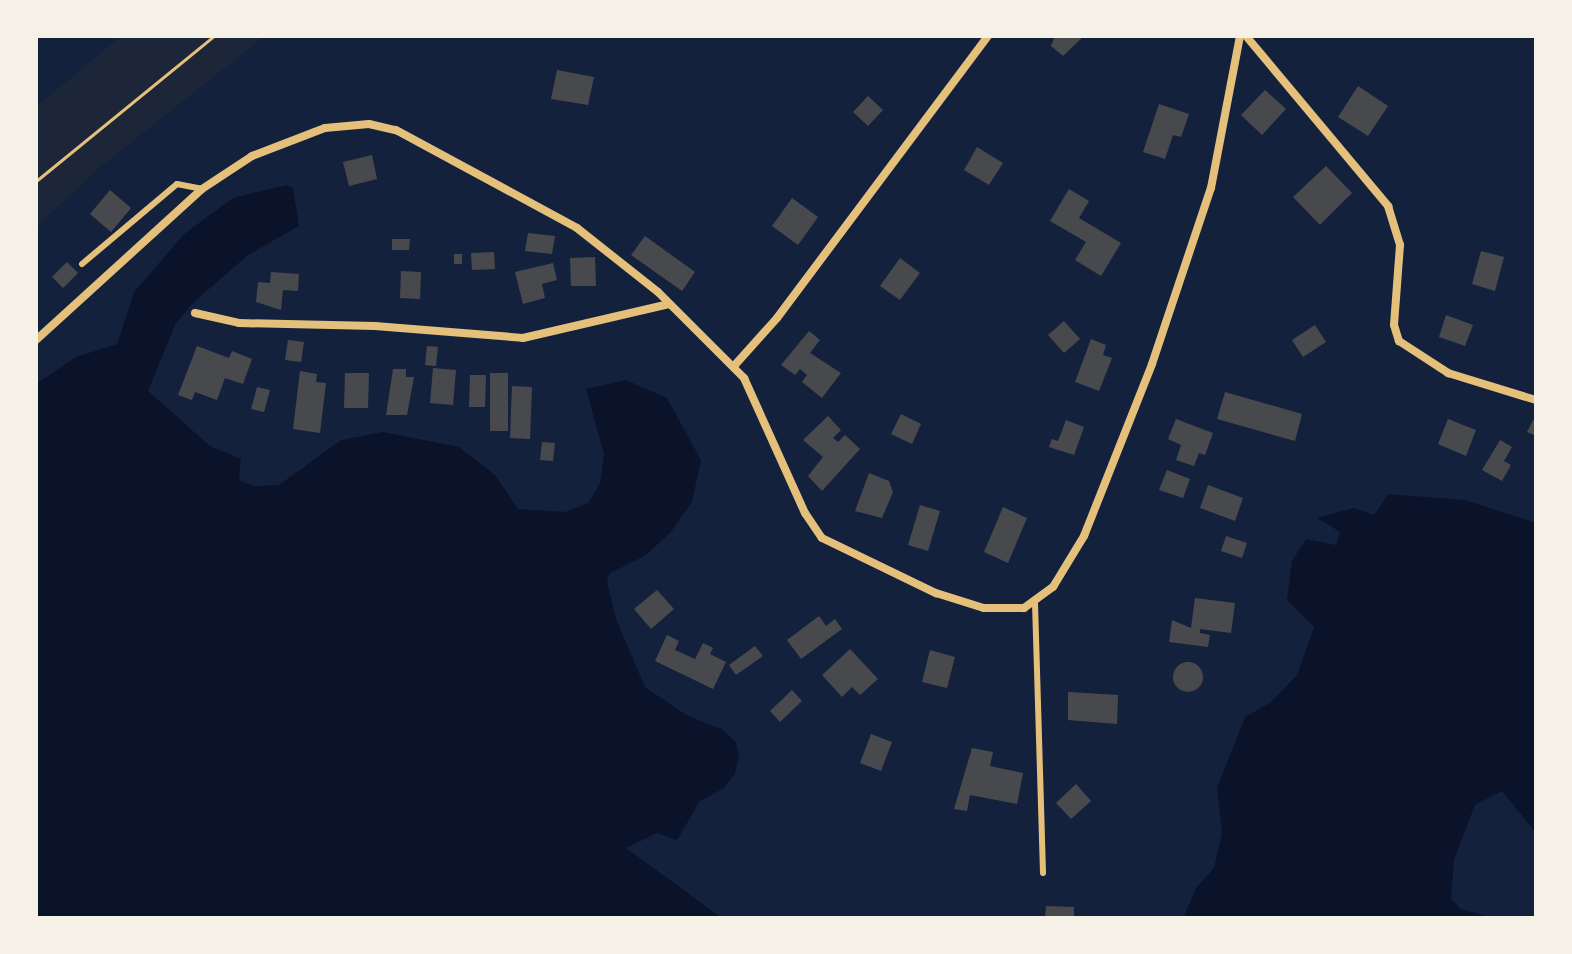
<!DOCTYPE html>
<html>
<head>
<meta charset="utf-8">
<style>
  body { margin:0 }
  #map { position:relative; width:1572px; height:954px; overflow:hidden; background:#14213d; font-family:"Crimson Pro",serif }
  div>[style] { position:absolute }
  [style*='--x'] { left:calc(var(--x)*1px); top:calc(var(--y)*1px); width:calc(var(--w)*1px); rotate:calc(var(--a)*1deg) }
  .green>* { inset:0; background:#1d2539 }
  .water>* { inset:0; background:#0b132b }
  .building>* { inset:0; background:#48494c }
  .round { border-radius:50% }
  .path>* { height:3px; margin:-1.5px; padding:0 1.5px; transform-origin:1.5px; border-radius:1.5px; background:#e5c07b }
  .service>* { height:6px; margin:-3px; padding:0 3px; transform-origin:3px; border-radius:3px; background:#e5c07b }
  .minor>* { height:8px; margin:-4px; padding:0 4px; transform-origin:4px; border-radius:4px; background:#e5c07b }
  span { translate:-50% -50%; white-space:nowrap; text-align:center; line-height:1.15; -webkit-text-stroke:7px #f6f1e7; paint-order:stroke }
  .frame { position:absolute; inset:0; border:38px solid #f6f1e7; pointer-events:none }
</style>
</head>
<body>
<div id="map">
  <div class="green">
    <div style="clip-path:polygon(121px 36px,265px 36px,100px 167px,36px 227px,36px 107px)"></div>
  </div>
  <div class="water">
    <div style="clip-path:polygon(286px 185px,293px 188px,299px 226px,248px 255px,193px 303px,176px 323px,148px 391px,210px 446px,241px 459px,239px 480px,254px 486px,279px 485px,341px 440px,383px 432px,459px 447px,495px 475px,518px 509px,565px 512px,588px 503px,600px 483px,604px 454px,586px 389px,626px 380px,667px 398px,701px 460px,692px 502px,671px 532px,645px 556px,610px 573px,607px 581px,616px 619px,645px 687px,688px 716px,722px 729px,736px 742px,739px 756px,735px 774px,724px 788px,700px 801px,677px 840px,657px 833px,626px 848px,722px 918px,36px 918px,36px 384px,76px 357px,117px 344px,134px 292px,184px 234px,233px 198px)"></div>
    <div style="clip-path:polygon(1388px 494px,1465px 500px,1536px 523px,1536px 833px,1502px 791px,1475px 805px,1454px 860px,1451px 899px,1461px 909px,1493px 918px,1183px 918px,1196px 888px,1214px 868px,1222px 832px,1217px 788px,1245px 717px,1271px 702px,1297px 675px,1314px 627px,1287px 600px,1292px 561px,1306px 539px,1336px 545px,1340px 532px,1317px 518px,1354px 508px,1374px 515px)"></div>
  </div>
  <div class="building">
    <div style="clip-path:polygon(1055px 36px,1084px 36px,1063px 56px,1051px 46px)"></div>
    <div style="clip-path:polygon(557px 70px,594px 77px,588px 105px,551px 99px)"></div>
    <div style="clip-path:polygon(1358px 86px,1388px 106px,1368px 136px,1338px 117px)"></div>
    <div style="clip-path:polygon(1265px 90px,1286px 109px,1262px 135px,1241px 115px)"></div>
    <div style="clip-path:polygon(868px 96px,883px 110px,868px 126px,853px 112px)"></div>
    <div style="clip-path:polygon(1159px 104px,1189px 114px,1181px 137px,1173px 135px,1165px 159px,1143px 152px)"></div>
    <div style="clip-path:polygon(977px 147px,1003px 163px,989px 185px,964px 170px)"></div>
    <div style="clip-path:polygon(372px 155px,377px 179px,349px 186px,343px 162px)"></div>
    <div style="clip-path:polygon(1326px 166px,1352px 193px,1320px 225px,1293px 197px)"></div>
    <div style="clip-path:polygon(1069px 189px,1089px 201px,1079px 218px,1121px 243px,1101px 276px,1075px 260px,1086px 242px,1050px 221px)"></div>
    <div style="clip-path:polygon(110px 190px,131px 208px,111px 232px,90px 214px)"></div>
    <div style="clip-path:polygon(792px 198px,818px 217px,798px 245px,772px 226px)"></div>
    <div style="clip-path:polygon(528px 233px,555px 236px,552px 254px,525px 251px)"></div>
    <div style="clip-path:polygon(645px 236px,695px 272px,682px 291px,631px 255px)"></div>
    <div style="clip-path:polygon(392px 239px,410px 239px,409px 250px,392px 250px)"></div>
    <div style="clip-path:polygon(1481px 251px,1504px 257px,1495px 291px,1472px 284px)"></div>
    <div style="clip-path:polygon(494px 252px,495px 269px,472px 270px,471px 253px)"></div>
    <div style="clip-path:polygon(454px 254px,462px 254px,462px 264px,454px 264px)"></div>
    <div style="clip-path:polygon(595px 257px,596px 286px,571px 286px,570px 258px)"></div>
    <div style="clip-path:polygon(900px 258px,920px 273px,900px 300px,880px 286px)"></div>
    <div style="clip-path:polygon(67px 262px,78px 273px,63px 288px,52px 277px)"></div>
    <div style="clip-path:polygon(553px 263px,557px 280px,542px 284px,545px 298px,523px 304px,515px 272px)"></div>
    <div style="clip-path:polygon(401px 271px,421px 272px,420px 299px,400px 298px)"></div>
    <div style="clip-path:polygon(271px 272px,299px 274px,298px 291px,283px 290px,281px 310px,256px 302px,258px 282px,270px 283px)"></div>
    <div style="clip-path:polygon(1446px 315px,1473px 325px,1465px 346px,1439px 337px)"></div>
    <div style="clip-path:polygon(1064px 321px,1080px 339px,1064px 353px,1048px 335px)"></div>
    <div style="clip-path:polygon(1315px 325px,1326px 342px,1303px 357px,1292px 340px)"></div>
    <div style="clip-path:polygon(809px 331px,820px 340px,810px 353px,841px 373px,822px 398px,802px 382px,807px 375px,800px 369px,795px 375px,781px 365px)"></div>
    <div style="clip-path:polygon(1091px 339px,1106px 345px,1103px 355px,1112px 358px,1099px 391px,1075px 382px)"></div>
    <div style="clip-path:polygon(288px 340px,304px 342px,301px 362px,285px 360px)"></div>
    <div style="clip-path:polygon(197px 346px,229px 358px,232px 351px,252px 359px,243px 384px,225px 378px,217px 400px,195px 392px,192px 400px,178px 395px)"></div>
    <div style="clip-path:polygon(427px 346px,438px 347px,436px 366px,425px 365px)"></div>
    <div style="clip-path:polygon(433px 368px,456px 370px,453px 405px,430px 403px)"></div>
    <div style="clip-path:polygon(393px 369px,406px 369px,406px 377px,414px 377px,407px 415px,386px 415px)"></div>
    <div style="clip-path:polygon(300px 371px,317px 374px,316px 382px,326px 383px,320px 433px,293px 429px)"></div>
    <div style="clip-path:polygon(345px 373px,369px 373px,368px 408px,344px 408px)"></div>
    <div style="clip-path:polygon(490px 373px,508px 373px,508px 431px,490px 431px)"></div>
    <div style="clip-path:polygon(470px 375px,486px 375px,485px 407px,469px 407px)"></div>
    <div style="clip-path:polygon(512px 386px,532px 387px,530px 439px,510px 438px)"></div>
    <div style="clip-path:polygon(257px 387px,270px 390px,264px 412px,251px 409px)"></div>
    <div style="clip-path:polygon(1225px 392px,1302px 414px,1295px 441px,1217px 419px)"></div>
    <div style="clip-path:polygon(901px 414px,921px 424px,912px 444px,891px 434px)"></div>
    <div style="clip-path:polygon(828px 416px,841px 430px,833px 438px,838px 442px,845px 435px,860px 449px,822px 491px,808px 476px,823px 457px,803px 440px)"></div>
    <div style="clip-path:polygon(1176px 419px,1213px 433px,1205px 455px,1199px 453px,1194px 466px,1176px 460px,1181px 445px,1168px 439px)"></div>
    <div style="clip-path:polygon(1448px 419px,1476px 430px,1466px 456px,1438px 444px)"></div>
    <div style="clip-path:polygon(1066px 420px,1084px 427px,1074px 455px,1049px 447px,1052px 439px,1058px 441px)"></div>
    <div style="clip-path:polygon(1533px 420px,1536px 421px,1536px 436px,1527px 432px)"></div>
    <div style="clip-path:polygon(1500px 440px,1512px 447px,1504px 461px,1511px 465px,1502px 481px,1482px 470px)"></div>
    <div style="clip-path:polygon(542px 442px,555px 443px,553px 461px,540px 460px)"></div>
    <div style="clip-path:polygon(1167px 470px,1190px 479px,1183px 498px,1159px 490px)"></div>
    <div style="clip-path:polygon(869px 473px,889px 481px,893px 492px,882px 518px,855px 511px)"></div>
    <div style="clip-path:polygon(1208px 485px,1243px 498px,1235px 521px,1200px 508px)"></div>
    <div style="clip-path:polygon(920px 505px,940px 511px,928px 551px,908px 545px)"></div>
    <div style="clip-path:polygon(1003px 507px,1027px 518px,1008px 563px,984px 552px)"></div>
    <div style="clip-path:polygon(1226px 536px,1247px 543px,1242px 558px,1221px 551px)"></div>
    <div style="clip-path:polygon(657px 590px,674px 609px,651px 629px,634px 609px)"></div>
    <div style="clip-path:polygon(1195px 598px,1235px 603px,1231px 633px,1200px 629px,1200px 633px,1210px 635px,1208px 647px,1169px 642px,1172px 620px,1191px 628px)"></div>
    <div style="clip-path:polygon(819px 616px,826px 626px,835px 619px,842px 629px,801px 659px,787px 640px)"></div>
    <div style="clip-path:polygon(667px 635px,679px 641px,675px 650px,695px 659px,703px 643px,713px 648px,710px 654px,726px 662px,713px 689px,655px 661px)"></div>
    <div style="clip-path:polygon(755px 646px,763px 656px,736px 675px,729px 665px)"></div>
    <div style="clip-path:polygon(850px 649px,878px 679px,860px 695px,852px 687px,842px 697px,822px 675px)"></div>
    <div style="clip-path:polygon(930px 650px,955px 657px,947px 688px,922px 682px)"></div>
    <div class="round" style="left:1173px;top:662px;width:30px;height:30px"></div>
    <div style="clip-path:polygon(792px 690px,802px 701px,780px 722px,770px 711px)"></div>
    <div style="clip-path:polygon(1068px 692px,1118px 695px,1117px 724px,1068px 720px)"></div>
    <div style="clip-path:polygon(871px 734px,892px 742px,881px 771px,860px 763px)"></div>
    <div style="clip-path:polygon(972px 748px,993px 752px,990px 766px,1023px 773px,1017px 804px,970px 795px,967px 811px,954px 809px)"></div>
    <div style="clip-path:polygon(1076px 784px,1091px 801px,1071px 819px,1056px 803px)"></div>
    <div style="clip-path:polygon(1046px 906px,1074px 907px,1074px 918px,1045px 918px)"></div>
  </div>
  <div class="path">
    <div style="--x:36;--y:181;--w:230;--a:-39.2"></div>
  </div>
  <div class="service">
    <div style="--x:82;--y:264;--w:124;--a:-40.1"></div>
    <div style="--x:177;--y:184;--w:25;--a:11"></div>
    <div style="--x:1035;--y:603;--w:270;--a:88.3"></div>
  </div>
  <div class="minor">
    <div style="--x:1246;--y:36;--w:222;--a:50.1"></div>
    <div style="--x:1388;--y:206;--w:41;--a:72.9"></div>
    <div style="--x:1400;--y:245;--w:80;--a:94.3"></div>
    <div style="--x:1394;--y:325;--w:17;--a:73"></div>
    <div style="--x:1399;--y:341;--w:59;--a:33.1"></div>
    <div style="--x:1448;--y:373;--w:92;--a:17.1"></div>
    <div style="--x:195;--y:313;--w:45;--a:12.8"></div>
    <div style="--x:239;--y:323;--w:136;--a:1.3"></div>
    <div style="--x:375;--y:326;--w:148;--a:4.6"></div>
    <div style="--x:523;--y:338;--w:150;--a:-13.1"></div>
    <div style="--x:36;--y:340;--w:224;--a:-42.3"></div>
    <div style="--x:202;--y:189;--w:60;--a:-33.4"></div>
    <div style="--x:252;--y:156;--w:78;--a:-21"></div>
    <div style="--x:325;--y:128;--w:44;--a:-5.2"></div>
    <div style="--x:369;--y:124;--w:28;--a:13"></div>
    <div style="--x:396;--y:130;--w:206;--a:28.4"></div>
    <div style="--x:577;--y:228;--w:103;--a:38.3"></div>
    <div style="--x:658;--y:292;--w:122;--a:45"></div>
    <div style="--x:744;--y:378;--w:148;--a:65.7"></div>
    <div style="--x:805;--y:513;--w:30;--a:56"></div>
    <div style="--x:822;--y:538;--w:127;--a:25.8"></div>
    <div style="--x:936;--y:593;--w:50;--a:17.4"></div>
    <div style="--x:984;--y:608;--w:40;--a:0"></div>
    <div style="--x:1024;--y:608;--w:36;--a:-36"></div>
    <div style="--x:1053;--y:587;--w:60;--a:-58.7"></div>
    <div style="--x:1084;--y:536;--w:185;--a:-68.4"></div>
    <div style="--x:1152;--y:364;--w:186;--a:-71.5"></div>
    <div style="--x:1211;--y:188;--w:155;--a:-79.2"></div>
    <div style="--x:734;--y:366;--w:64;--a:-48.1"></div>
    <div style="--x:777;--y:318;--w:352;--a:-53.2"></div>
  </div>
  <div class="frame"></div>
</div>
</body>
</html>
